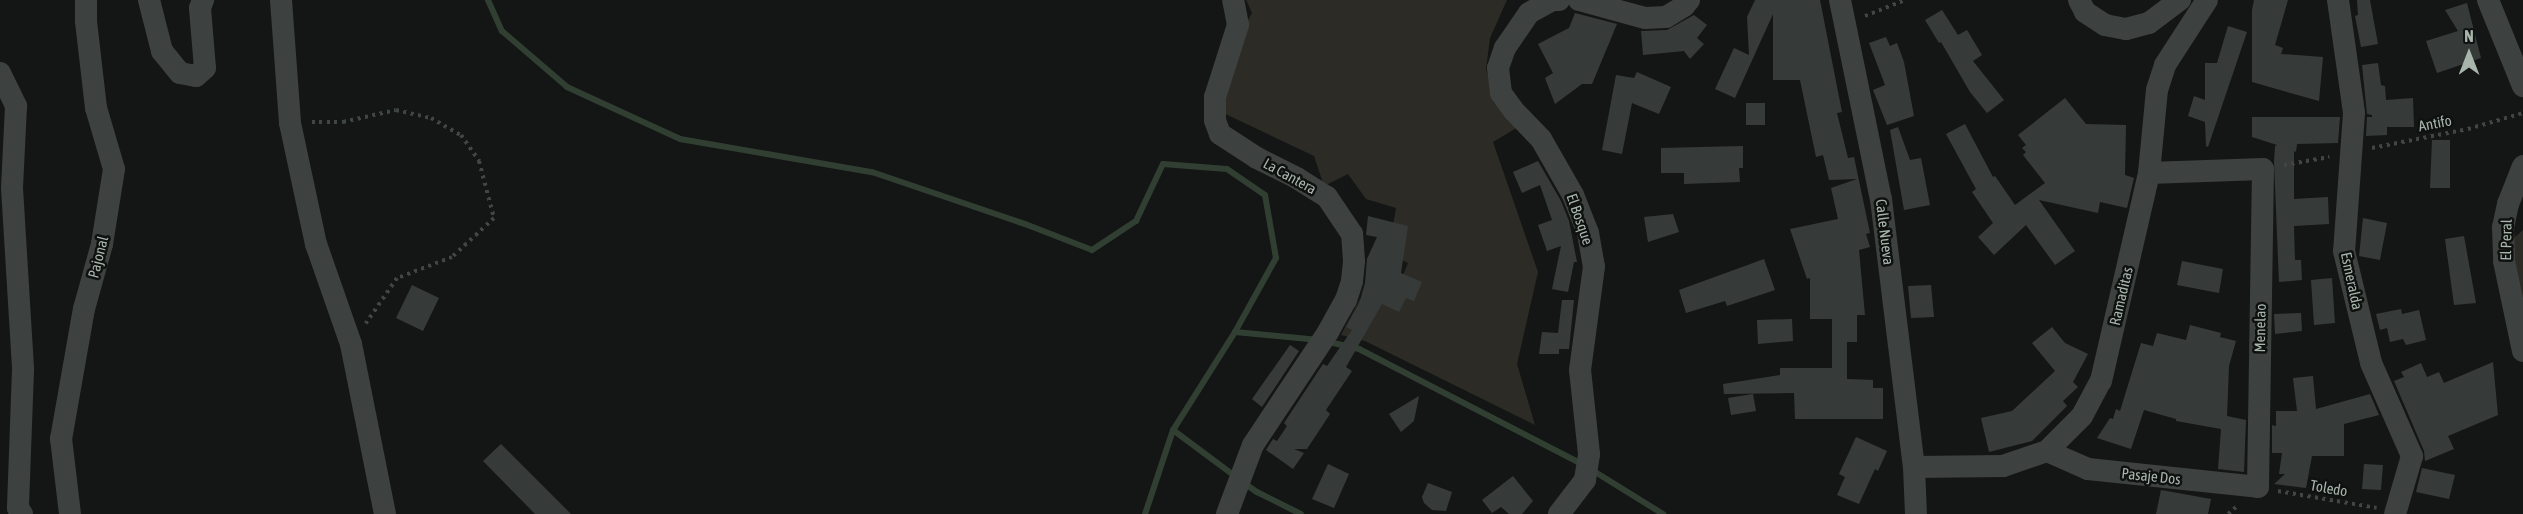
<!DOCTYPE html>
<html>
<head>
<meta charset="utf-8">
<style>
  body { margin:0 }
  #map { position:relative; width:2523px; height:514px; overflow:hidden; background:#141615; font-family:"Asap Condensed",sans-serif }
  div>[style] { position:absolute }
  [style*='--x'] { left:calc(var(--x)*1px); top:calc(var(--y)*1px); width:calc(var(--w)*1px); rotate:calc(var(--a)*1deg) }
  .green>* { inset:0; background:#2d2b25 }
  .stream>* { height:6px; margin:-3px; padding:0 3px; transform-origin:3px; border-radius:3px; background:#313f32 }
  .building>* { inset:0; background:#363b39 }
  .path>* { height:4px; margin-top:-2px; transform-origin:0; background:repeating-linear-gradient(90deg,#404642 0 3px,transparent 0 7.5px) }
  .minor>* { height:22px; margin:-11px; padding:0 11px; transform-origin:11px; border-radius:11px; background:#3d413f }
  span { translate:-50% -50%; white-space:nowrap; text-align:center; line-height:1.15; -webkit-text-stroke:5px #0f1110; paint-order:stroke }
  .street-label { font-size:15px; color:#a7b5ac }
  .north { position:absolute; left:2439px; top:24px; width:60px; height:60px; -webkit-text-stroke:4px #0f1110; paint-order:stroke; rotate:0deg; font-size:16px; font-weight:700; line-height:24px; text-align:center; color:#a7b5ac }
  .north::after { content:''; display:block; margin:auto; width:21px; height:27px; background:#a7b5ac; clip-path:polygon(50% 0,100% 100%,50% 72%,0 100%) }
</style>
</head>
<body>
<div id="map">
  <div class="green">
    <div style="clip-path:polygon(1246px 0,1507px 0,1490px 38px,1486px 69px,1493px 96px,1518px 127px,1493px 142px,1538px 272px,1517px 364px,1535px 425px,1365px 341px,1341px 335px,1360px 299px,1380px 305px,1394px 296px,1408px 263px,1388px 253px,1396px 208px,1366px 199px,1348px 174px,1324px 186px,1314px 156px,1217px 110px,1224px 63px,1252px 13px)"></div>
    <div style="clip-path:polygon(2523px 230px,2523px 324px,2507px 244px)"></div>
  </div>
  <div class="stream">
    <div style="--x:488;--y:0;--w:34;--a:66"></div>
    <div style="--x:502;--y:31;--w:86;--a:40.7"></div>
    <div style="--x:567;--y:87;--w:124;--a:24.7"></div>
    <div style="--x:680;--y:139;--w:195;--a:9.8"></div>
    <div style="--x:872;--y:172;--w:162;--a:18.8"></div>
    <div style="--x:1025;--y:224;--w:72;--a:21.2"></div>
    <div style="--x:1092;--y:250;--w:53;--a:-33.4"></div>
    <div style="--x:1136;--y:221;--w:63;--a:-64.7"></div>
    <div style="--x:1163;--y:164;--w:64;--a:4.5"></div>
    <div style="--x:1227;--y:169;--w:46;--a:34.4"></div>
    <div style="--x:1265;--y:195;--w:64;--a:80.1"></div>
    <div style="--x:1276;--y:258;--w:85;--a:119"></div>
    <div style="--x:1235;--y:332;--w:116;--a:122.3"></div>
    <div style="--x:1173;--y:430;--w:89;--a:108.4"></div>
    <div style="--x:1235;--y:332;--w:84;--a:5.4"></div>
    <div style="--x:1329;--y:342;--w:31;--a:13"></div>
    <div style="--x:1359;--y:349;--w:253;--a:27.3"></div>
    <div style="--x:1173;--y:430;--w:79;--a:36.7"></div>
    <div style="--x:1592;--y:470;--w:84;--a:31.8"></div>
    <div style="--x:1244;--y:483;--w:16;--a:35"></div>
    <div style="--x:1257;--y:492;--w:49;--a:26.6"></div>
  </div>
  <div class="building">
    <div style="clip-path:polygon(1755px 0,1820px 0,1842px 112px,1837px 113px,1848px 158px,1854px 157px,1870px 233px,1866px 234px,1870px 247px,1859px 250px,1865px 315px,1857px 315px,1857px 342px,1847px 342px,1847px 379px,1873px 380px,1873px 388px,1883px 388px,1883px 419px,1795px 419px,1794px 393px,1724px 394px,1723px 384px,1780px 375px,1780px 368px,1832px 368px,1832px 319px,1810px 319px,1810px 278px,1807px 279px,1790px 229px,1838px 219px,1831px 188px,1857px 179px,1829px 180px,1823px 155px,1816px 157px,1800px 80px,1773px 80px,1773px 14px,1735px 98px,1715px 89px,1734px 48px,1749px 55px,1747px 17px)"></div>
    <div style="clip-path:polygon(2254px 0,2288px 0,2275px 45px,2283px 48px,2281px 54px,2323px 57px,2319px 101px,2252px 82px,2252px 10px)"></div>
    <div style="clip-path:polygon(2357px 0,2370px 0,2378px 44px,2361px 47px,2355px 16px,2358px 15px)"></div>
    <div style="clip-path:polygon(2467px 3px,2481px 58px,2437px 73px,2426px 41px,2458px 31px,2445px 10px)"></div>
    <div style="clip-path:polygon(1942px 10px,1958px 35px,1967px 30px,1982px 55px,1973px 61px,2004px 100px,1987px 113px,1970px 92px,1941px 42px,1939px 43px,1925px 20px)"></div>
    <div style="clip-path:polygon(1575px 13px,1617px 24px,1592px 84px,1582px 84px,1555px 104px,1545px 78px,1553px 73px,1538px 44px,1569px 28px)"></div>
    <div style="clip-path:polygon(1694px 15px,1707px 25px,1697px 38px,1704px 44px,1690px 59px,1684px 51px,1643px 55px,1641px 31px,1667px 30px)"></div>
    <div style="clip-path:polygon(2228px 26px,2247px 32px,2208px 147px,2206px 146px,2205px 122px,2188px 116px,2194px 96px,2205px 100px,2205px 63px,2217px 63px)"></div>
    <div style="clip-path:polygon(1886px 37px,1890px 46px,1897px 43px,1904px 62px,1914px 116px,1887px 125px,1873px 90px,1885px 85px,1869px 43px)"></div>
    <div style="clip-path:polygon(2378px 63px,2381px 85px,2385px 86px,2386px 100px,2413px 98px,2414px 127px,2387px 127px,2387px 135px,2366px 136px,2367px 117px,2372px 117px,2372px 115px,2367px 114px,2362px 65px)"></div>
    <div style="clip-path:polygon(1637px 72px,1671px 87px,1659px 114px,1632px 103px,1622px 154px,1602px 150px,1616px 75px,1634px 78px)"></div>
    <div style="clip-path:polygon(2065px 98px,2086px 124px,2126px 125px,2125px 175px,2134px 178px,2127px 208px,2100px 202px,2098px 213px,2039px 200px,2075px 251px,2055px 265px,2026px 225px,1994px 255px,1978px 237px,1993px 223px,1972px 192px,1976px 189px,1946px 134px,1965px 124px,1993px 177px,1995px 176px,2015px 205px,2045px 183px,2023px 155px,2026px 152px,2022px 148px,2026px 145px,2018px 135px)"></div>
    <div style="clip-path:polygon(1746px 103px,1765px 103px,1765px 125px,1746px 125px)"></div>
    <div style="clip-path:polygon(2252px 117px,2340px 117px,2338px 143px,2297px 144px,2296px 152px,2294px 151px,2294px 199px,2328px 197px,2329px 224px,2294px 226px,2295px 260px,2301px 260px,2302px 280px,2279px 282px,2274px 162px,2275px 146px,2277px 145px,2252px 137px)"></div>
    <div style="clip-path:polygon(1898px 127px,1910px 160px,1921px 158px,1930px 205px,1904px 210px,1890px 130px)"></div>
    <div style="clip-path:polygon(2432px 140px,2450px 140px,2450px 188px,2430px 188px)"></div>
    <div style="clip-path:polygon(1743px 146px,1743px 168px,1739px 168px,1740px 182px,1684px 184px,1684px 173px,1661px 173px,1661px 148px)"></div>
    <div style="clip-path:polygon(1538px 161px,1561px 201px,1569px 221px,1577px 262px,1574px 262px,1568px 292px,1552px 289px,1561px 246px,1547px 251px,1538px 225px,1552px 220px,1540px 185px,1522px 193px,1513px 172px)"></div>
    <div style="clip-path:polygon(1673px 214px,1679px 232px,1648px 242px,1644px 217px)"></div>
    <div style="clip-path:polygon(1368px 216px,1408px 226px,1401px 273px,1422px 282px,1414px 301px,1406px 298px,1399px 312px,1382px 304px,1346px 367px,1352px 371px,1326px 410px,1330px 414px,1307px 449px,1294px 449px,1304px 453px,1293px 469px,1266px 450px,1273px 439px,1277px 441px,1287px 426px,1284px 423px,1323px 364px,1327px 366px,1352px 330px,1346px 327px,1359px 304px,1365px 283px,1367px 259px,1377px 237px,1366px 235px)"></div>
    <div style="clip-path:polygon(2363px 218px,2387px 223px,2380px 260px,2359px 256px)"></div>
    <div style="clip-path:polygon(2464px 236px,2476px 303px,2454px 305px,2445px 239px)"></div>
    <div style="clip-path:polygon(1764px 259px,1775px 290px,1727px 306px,1725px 301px,1686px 313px,1679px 290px)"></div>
    <div style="clip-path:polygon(2182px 261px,2223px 269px,2219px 293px,2177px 285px)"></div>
    <div style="clip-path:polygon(2332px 278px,2335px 323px,2314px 325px,2311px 280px)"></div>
    <div style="clip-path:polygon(412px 285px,439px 298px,423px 331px,396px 318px)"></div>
    <div style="clip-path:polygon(1931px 285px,1934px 317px,1911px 318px,1908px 286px)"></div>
    <div style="clip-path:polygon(1562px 300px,1574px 300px,1569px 349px,1559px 349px,1559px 354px,1539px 354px,1542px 332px,1558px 333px)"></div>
    <div style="clip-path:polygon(2401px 309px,2402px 314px,2419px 310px,2426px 340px,2406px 345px,2403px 339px,2390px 342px,2387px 328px,2380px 330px,2376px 314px)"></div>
    <div style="clip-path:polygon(2301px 313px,2302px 331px,2275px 334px,2274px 314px)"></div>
    <div style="clip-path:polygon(1792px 319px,1793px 341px,1758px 344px,1757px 320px)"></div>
    <div style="clip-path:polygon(2190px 325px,2221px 333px,2220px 337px,2236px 341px,2229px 366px,2227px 416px,2246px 420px,2244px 472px,2218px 469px,2221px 429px,2176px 421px,2176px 419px,2144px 410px,2131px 449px,2097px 438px,2110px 418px,2113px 419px,2116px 409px,2120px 411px,2141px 343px,2153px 346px,2157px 333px,2186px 340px)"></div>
    <div style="clip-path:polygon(2052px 327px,2065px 343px,2088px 354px,2073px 382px,2078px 387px,2063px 401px,2067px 406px,2032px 441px,1989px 452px,1981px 418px,2012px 411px,2055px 371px,2032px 343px)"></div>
    <div style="clip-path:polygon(1290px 345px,1299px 351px,1262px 407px,1252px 399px)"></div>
    <div style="clip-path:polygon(2493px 362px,2498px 415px,2448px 436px,2454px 449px,2425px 461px,2424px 451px,2394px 381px,2404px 377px,2401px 372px,2421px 363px,2427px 377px,2439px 372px,2444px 383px)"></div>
    <div style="clip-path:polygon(2313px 376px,2316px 409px,2370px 394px,2379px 415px,2344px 424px,2344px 456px,2312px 456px,2306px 488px,2274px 484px,2285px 474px,2279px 474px,2282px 453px,2272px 453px,2272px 425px,2276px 426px,2276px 411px,2297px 411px,2293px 378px)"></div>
    <div style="clip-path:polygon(1753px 394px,1756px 411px,1731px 415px,1728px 398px)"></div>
    <div style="clip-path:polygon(1419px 396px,1414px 421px,1401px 432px,1389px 414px)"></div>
    <div style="clip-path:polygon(1856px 437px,1887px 451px,1878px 471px,1875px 469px,1859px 504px,1837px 495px,1845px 477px,1839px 474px)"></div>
    <div style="clip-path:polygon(501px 444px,571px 514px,535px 514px,483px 461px)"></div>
    <div style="clip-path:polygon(1328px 464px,1349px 474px,1334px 508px,1312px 499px)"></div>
    <div style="clip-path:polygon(2364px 464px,2383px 465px,2381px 490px,2362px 489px)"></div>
    <div style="clip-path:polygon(2422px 468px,2455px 475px,2449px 499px,2416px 492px)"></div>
    <div style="clip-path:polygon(1513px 476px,1533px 501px,1522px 514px,1509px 514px,1501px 507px,1492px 513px,1482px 500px)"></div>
    <div style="clip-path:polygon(1428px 483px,1452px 492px,1446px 511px,1432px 510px,1424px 503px,1422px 497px)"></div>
    <div style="clip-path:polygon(2161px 490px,2211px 499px,2208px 514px,2156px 514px)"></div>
  </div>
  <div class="path">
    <div style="--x:1865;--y:16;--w:43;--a:-21.8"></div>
    <div style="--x:312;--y:122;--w:31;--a:0"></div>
    <div style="--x:343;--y:122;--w:54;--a:-12.8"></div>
    <div style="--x:396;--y:110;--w:36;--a:13"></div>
    <div style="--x:431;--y:118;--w:34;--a:30"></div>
    <div style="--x:461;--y:135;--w:32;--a:55"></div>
    <div style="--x:479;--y:161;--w:59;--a:75.3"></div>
    <div style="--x:494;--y:218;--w:57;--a:137.1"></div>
    <div style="--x:452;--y:257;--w:59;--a:159.1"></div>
    <div style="--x:397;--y:278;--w:55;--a:124.6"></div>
    <div style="--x:2372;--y:148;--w:98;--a:-11.2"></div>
    <div style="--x:2468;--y:129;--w:57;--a:-16.2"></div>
    <div style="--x:2284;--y:165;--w:46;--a:-10.1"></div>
    <div style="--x:2278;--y:491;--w:100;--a:9.7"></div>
    <div style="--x:2228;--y:514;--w:11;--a:-41"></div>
  </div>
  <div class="minor">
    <div style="--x:149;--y:0;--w:53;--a:75.7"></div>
    <div style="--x:162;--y:51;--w:28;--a:51"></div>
    <div style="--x:180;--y:73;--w:16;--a:11"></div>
    <div style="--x:196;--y:76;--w:12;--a:-42"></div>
    <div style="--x:205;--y:68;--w:60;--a:-94.8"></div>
    <div style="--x:200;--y:8;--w:9;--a:-69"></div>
    <div style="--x:281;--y:0;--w:123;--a:85.8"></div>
    <div style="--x:290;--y:123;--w:124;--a:77.9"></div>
    <div style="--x:316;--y:244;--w:106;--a:70.7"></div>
    <div style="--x:351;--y:344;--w:173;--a:78.7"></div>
    <div style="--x:1579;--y:0;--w:68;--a:15.3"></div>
    <div style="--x:1645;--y:18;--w:21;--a:-3"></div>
    <div style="--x:1666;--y:17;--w:21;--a:-31"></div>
    <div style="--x:1684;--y:6;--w:8;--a:-50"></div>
    <div style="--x:1840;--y:0;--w:203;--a:78.4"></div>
    <div style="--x:1881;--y:199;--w:270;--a:83"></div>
    <div style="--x:1914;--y:467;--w:47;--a:87.6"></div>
    <div style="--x:2079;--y:0;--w:13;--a:63"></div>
    <div style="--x:2085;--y:12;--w:24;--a:33"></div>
    <div style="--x:2105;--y:25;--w:21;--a:11"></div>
    <div style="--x:2126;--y:29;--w:24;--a:-15"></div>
    <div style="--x:2149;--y:23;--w:39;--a:-37"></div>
    <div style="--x:2338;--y:0;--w:114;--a:81.9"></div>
    <div style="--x:2354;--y:113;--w:138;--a:94.1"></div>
    <div style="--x:2344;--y:251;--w:115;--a:76.4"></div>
    <div style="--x:2371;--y:363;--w:102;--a:66.2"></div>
    <div style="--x:2412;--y:456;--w:60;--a:106.3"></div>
    <div style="--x:2488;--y:0;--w:93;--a:67.9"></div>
    <div style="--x:0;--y:73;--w:37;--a:64"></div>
    <div style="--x:16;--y:106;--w:82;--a:92.8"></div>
    <div style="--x:12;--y:188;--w:182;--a:86.5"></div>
    <div style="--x:23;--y:370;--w:138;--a:92.1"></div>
    <div style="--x:18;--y:508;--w:7;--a:56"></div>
    <div style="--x:2523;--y:166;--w:41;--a:111.5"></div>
    <div style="--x:2508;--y:204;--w:24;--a:102"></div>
    <div style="--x:2503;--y:227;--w:34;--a:88"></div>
    <div style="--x:2504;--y:261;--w:92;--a:78.1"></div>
    <div style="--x:2047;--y:451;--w:45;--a:23.7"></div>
    <div style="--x:2088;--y:469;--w:171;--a:6"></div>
    <div style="--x:2258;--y:487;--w:318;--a:-89.1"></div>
    <div style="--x:2263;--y:169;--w:114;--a:178"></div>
    <div style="--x:1914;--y:467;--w:89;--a:-0.6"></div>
    <div style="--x:2003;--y:466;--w:46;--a:-18.8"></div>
    <div style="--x:2047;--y:451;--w:49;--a:-45"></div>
    <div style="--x:2082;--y:416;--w:40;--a:-62"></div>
    <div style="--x:2101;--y:381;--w:213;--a:-77"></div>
    <div style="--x:2149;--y:173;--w:83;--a:-84.5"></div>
    <div style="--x:2157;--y:90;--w:26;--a:-72"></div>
    <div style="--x:2165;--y:65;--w:77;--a:-57.1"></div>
    <div style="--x:70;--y:514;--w:76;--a:-96.8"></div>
    <div style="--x:61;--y:439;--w:132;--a:-80"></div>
    <div style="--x:84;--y:309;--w:67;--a:-74.5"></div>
    <div style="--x:102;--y:244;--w:76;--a:-80.9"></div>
    <div style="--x:114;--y:169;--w:64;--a:-106.4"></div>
    <div style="--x:96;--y:108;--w:88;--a:-96.6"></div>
    <div style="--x:86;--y:21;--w:21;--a:-90"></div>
    <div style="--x:1227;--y:514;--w:74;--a:-69.4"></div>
    <div style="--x:1253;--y:445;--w:136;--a:-56.4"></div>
    <div style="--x:1328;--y:332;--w:37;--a:-61"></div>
    <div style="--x:1346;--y:300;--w:20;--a:-72"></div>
    <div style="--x:1352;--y:281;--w:20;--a:-84"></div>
    <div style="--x:1354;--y:261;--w:27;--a:-94"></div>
    <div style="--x:1352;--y:234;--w:45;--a:-124"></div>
    <div style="--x:1327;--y:197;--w:36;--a:-148"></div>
    <div style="--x:1297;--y:178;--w:45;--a:-153.4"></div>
    <div style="--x:1257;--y:158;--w:44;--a:-147"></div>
    <div style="--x:1220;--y:134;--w:15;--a:-110"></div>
    <div style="--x:1215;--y:120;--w:23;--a:-90"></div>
    <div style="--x:1215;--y:97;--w:76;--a:-72.3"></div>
    <div style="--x:1238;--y:25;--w:25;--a:-101"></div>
    <div style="--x:1559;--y:514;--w:43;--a:-52.6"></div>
    <div style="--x:1585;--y:480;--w:26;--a:-81"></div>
    <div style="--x:1589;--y:454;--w:84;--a:-96.1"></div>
    <div style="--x:1580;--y:370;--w:104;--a:-82.3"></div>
    <div style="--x:1594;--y:267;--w:35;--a:-100"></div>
    <div style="--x:1588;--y:233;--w:41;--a:-111.5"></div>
    <div style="--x:1573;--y:195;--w:64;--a:-119.7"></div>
    <div style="--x:1541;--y:139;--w:39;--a:-134"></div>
    <div style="--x:1514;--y:111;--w:22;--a:-126"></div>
    <div style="--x:1501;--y:93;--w:25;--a:-97"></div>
    <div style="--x:1498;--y:68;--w:21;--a:-71"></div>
    <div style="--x:1505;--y:48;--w:42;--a:-55.6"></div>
    <div style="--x:1529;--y:13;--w:26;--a:-29"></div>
    <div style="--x:1552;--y:0;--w:7;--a:0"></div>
  </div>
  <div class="street-label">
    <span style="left:2435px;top:123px;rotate:-11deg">Antifo</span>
    <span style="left:1290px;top:176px;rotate:29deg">La Cantera</span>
    <span style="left:1580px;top:219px;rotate:71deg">El Bosque</span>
    <span style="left:1885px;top:232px;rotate:83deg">Calle Nueva</span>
    <span style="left:2506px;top:240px;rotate:-89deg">El Peral</span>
    <span style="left:98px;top:257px;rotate:-76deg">Pajonal</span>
    <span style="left:2352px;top:281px;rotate:78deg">Esmeralda</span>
    <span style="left:2121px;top:296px;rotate:-77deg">Ramaditas</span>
    <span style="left:2260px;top:328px;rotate:-89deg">Menelao</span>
    <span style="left:2151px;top:476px;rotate:6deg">Pasaje Dos</span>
    <span style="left:2329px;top:488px;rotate:10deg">Toledo</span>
  </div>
  <div class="north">N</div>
</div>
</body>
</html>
